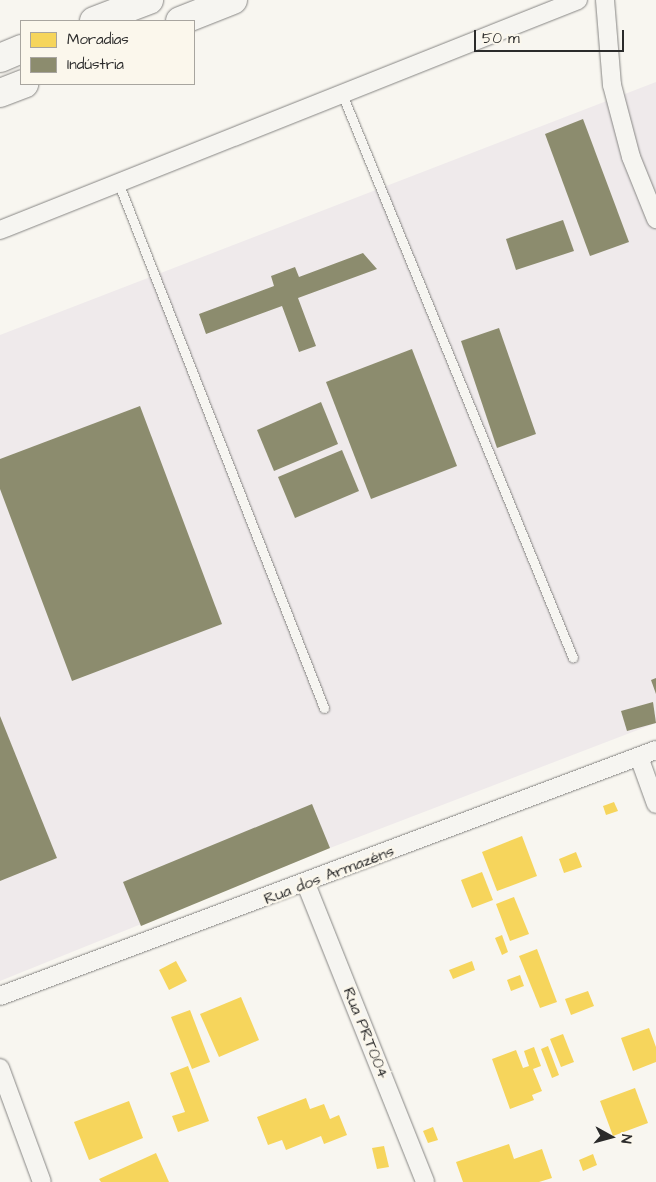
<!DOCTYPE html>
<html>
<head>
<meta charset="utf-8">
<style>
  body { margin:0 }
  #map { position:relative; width:656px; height:1182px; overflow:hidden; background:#f8f6f0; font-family:"Architects Daughter",sans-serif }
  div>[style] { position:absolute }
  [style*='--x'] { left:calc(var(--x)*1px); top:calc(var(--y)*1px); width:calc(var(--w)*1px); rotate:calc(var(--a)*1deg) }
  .built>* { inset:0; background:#efeaeb }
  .homes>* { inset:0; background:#f6d55c }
  .industry>* { inset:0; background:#8c8c6e }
  .roads { filter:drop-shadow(0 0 1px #878684) drop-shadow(0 0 1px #878684) }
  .lane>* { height:9px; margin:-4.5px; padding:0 4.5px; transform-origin:4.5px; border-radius:4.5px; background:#f6f5f1 }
  .street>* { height:18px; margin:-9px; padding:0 9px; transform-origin:9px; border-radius:9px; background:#f6f5f1 }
  .highway>* { height:28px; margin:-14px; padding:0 14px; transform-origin:14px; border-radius:14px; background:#f6f5f1 }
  span { translate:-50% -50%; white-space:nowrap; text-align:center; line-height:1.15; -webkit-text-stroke:5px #fbf7ec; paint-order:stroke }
  .street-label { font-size:16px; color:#2b2b2b }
  .legend { position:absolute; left:20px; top:20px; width:175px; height:65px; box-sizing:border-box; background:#fbf7ec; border:1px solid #a8a59f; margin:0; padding:6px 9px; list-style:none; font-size:15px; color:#2b2b2b }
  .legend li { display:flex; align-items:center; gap:10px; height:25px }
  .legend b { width:25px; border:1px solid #a8a59f }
  .north { position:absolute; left:586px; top:1112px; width:50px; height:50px; -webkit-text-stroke:4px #fbf7ec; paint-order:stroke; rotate:97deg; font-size:14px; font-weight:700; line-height:20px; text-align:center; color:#2b2b2b }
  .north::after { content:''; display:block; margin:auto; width:18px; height:22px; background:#2b2b2b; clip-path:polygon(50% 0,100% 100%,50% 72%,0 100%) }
  .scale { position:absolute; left:474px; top:30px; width:150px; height:22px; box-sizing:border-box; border:2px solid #2b2b2b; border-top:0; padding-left:6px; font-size:15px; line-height:18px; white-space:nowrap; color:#2b2b2b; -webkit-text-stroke:4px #fbf7ec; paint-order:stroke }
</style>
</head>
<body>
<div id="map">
  <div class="built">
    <div style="clip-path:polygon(656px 82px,656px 723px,330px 848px,0 981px,0 335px)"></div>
  </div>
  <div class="homes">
    <div style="clip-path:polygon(614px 802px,618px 811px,606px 815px,603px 806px)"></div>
    <div style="clip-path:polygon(522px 836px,537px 876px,497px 891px,482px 852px)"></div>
    <div style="clip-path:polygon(576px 852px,582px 867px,564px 873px,559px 859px)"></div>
    <div style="clip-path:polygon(482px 872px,493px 900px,472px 908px,461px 880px)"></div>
    <div style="clip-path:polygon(514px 897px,529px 934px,510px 941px,496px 904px)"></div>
    <div style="clip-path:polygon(502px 935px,508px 952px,502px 955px,495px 938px)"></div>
    <div style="clip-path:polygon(537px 949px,557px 1002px,540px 1008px,519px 956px)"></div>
    <div style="clip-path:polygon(176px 961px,187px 981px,169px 990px,159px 970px)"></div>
    <div style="clip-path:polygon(472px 961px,475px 970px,453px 979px,449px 970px)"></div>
    <div style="clip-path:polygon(520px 975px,524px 986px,511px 991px,507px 980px)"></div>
    <div style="clip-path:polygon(588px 991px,594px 1006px,571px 1015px,565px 999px)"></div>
    <div style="clip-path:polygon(241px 997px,259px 1040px,219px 1057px,200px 1014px)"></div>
    <div style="clip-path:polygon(190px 1010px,210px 1062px,192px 1069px,171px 1017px)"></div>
    <div style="clip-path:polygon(649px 1028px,656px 1047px,656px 1062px,633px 1071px,621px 1038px)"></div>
    <div style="clip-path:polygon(563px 1034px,574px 1062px,561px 1067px,550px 1039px)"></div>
    <div style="clip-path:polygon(548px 1046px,559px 1075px,552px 1078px,541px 1049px)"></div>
    <div style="clip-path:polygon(534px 1047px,541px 1066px,533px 1069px,542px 1091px,532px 1095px,534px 1100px,510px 1109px,492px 1059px,516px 1050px,523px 1068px,529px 1066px,524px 1051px)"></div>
    <div style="clip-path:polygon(188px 1066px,209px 1121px,178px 1132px,172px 1116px,185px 1112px,170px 1073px)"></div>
    <div style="clip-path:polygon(635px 1088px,648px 1123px,613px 1136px,600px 1101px)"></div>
    <div style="clip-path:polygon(306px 1098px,310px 1109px,324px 1104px,330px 1119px,339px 1115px,347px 1135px,324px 1144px,321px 1136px,286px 1150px,282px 1140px,268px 1145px,257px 1117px)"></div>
    <div style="clip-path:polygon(129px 1101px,143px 1138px,89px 1160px,74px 1122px)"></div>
    <div style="clip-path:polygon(433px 1127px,438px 1140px,428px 1143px,423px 1131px)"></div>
    <div style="clip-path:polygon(509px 1144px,514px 1159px,542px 1149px,552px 1178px,539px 1182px,463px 1182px,456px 1162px)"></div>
    <div style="clip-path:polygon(384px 1146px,389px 1167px,377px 1169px,372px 1148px)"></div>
    <div style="clip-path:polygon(156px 1153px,169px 1182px,101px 1182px,99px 1179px)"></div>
    <div style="clip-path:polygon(593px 1154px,597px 1165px,583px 1171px,579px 1160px)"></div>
  </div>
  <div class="industry">
    <div style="clip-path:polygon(583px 119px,629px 242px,590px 256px,545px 134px)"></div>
    <div style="clip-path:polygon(563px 220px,574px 251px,516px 270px,506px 239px)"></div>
    <div style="clip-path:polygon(363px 253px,377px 269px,298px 298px,316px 346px,299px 352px,282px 306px,206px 334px,199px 314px,274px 286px,271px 276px,295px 267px,299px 277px)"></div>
    <div style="clip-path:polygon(499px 328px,536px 434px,497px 448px,461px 341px)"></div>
    <div style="clip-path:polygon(412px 349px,457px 466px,371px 499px,326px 382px)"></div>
    <div style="clip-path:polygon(321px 402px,338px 444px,274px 471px,257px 430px)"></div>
    <div style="clip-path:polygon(140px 406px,222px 624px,72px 681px,0 489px,0 459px)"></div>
    <div style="clip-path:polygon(342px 450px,359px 491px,295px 518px,278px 477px)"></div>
    <div style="clip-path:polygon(656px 678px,656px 694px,651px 680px)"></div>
    <div style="clip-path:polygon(653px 702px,656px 723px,627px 731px,621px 711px)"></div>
    <div style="clip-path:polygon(0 716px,57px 858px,0 881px)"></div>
    <div style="clip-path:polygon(312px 804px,330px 848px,141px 926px,123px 882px)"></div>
  </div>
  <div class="roads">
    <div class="lane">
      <div style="--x:342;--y:94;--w:609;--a:67.73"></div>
      <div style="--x:118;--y:182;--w:565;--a:68.61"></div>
    </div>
    <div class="street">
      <div style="--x:605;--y:0;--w:85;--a:85.3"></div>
      <div style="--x:612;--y:85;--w:74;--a:75.2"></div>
      <div style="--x:631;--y:157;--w:67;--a:68"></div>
      <div style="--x:0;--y:230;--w:622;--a:-21.7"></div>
      <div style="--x:639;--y:757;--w:50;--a:70.1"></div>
      <div style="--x:306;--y:884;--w:321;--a:68.2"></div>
      <div style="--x:0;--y:996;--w:701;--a:-20.56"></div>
      <div style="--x:0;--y:1068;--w:121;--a:69.8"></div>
    </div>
    <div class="highway">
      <div style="--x:94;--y:21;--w:59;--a:-20.9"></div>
      <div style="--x:180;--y:21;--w:57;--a:-21.6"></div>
      <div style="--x:0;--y:58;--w:23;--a:-23"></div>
      <div style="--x:0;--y:93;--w:26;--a:-21"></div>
    </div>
  </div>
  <div class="street-label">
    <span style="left:329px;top:875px;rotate:-21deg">Rua dos Armazéns</span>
    <span style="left:366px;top:1033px;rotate:68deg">Rua PRT004</span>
  </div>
  <ul class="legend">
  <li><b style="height:14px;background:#f6d55c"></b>Moradias</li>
  <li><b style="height:14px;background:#8c8c6e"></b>Indústria</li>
  </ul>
  <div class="north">N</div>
  <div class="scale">50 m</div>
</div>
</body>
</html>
